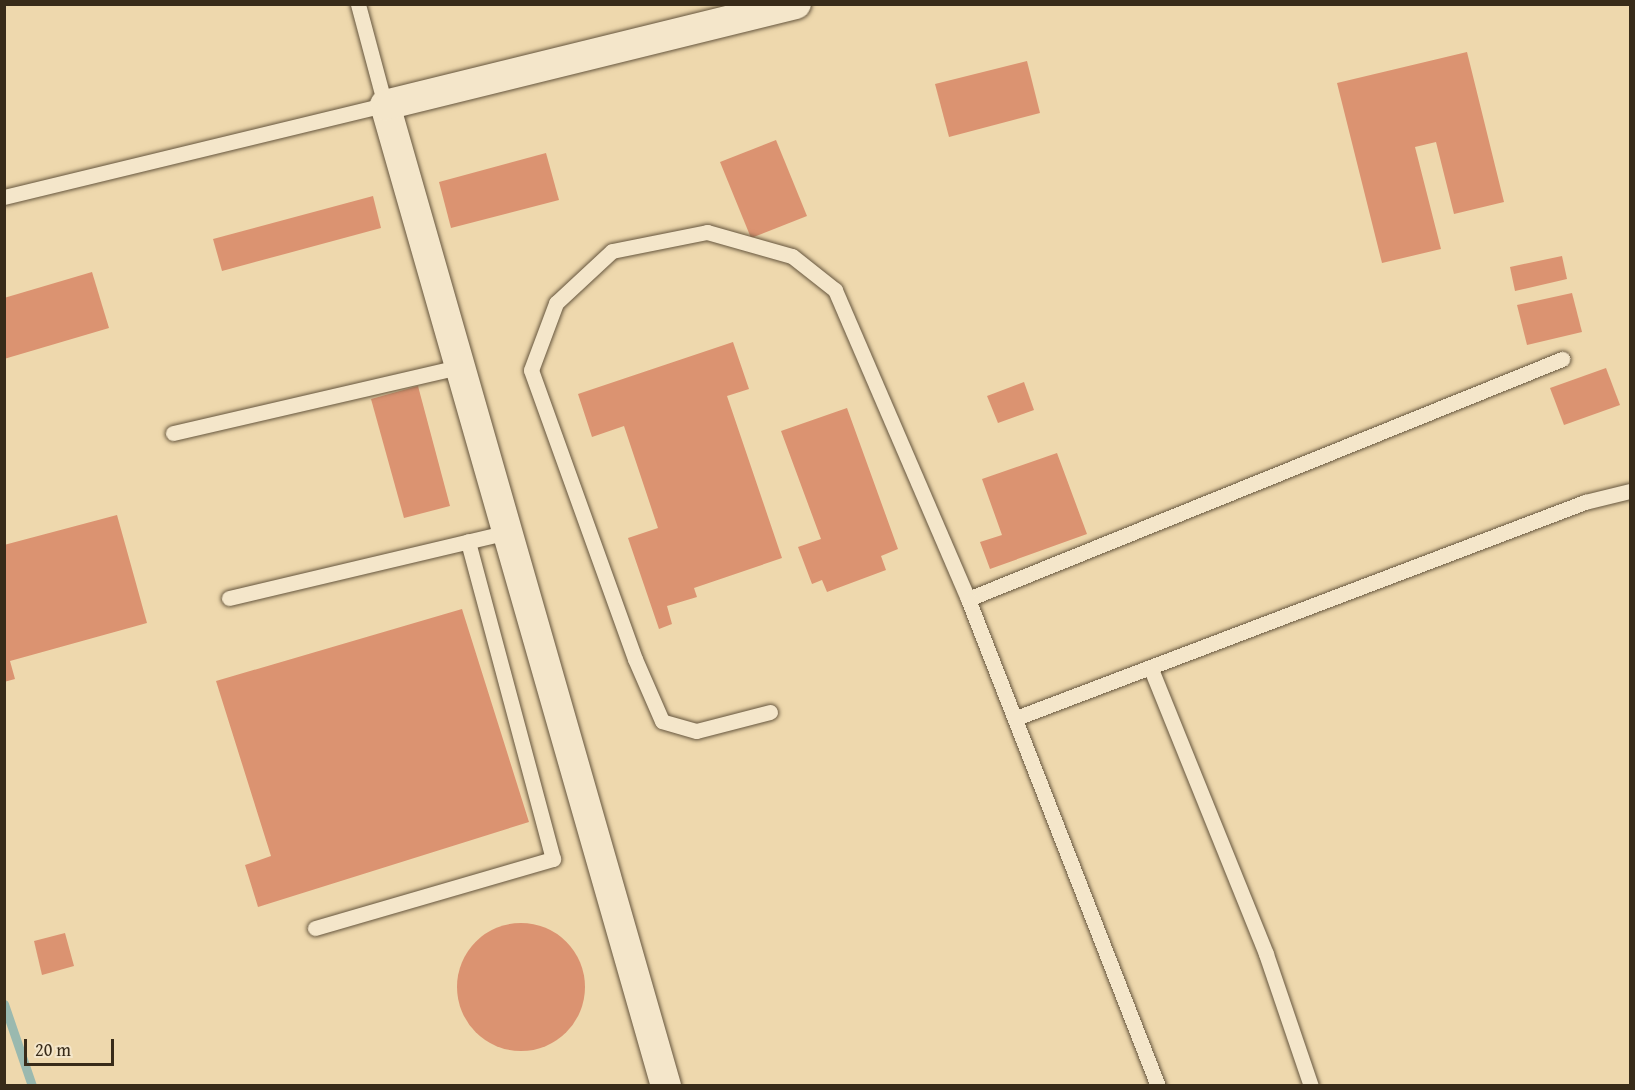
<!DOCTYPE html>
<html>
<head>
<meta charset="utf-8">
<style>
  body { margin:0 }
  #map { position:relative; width:1635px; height:1090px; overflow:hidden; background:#eed8ad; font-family:"Gentium Book Plus",serif }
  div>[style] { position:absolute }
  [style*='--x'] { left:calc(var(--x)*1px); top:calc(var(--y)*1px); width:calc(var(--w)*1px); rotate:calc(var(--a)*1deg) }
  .stream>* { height:9px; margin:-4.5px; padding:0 4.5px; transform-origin:4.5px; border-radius:4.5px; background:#9ab9af }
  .building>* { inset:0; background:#db9371 }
  .round { border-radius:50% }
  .roads { filter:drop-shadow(0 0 2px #66563e) drop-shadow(0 0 2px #66563e) }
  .lane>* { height:15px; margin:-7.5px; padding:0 7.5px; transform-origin:7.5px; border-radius:7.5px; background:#f4e6ca }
  .street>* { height:30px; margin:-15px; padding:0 15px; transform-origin:15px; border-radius:15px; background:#f4e6ca }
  span { translate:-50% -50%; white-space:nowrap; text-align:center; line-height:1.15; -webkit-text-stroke:4.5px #f4e6ca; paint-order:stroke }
  .frame { position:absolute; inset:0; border:6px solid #382b19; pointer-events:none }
  .scale { position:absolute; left:24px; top:1039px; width:90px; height:27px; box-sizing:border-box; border:3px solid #382b19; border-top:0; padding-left:8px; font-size:18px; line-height:21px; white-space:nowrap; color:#382b19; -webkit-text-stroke:4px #f4e6ca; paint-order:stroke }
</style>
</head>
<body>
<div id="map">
  <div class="stream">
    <div style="--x:4;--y:1004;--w:87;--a:71.1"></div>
  </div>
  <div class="building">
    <div style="clip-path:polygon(1467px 52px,1504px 202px,1454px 214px,1436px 142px,1415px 147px,1441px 249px,1382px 263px,1337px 83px)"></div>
    <div style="clip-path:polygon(1027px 61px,1040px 113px,949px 137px,935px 84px)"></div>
    <div style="clip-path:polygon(776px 140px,807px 216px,751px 238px,720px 162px)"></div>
    <div style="clip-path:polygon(546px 153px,559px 200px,451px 228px,439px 182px)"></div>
    <div style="clip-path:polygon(373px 196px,381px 228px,222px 271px,213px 239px)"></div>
    <div style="clip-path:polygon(1562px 256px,1567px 279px,1515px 291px,1510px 267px)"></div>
    <div style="clip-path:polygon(92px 272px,109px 328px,4px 359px,4px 298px)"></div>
    <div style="clip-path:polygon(1572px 293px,1582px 332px,1527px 345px,1517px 305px)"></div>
    <div style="clip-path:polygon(733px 342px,749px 389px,727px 396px,782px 558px,694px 588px,697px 597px,667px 606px,672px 624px,659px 629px,628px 538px,658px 528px,624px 426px,592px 437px,578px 394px)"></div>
    <div style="clip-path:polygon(1606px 368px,1620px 405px,1564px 425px,1550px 388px)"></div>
    <div style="clip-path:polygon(1024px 382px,1034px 410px,998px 423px,987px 396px)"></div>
    <div style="clip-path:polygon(418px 386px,450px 506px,404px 518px,371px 399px)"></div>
    <div style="clip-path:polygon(847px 408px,898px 549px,881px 556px,886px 570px,827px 592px,822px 580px,812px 584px,798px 547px,821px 539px,781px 431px)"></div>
    <div style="clip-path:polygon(1057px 453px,1087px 534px,990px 569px,980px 542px,1002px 535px,982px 479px)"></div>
    <div style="clip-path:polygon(117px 515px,147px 623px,10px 661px,15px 679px,4px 682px,4px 545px)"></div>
    <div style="clip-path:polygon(462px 609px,529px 822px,258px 907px,245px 865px,271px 856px,216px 681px)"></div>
    <div class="round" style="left:457px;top:923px;width:128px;height:128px"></div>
    <div style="clip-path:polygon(65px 933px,74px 966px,42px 975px,34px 941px)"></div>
  </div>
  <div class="roads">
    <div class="lane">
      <div style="--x:4;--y:197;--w:392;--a:-13.6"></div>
      <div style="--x:385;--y:105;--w:105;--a:-105"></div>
      <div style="--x:173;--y:433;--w:294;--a:-13"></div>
      <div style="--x:229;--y:598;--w:287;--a:-13.3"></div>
      <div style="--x:968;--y:599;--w:641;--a:-22"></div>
      <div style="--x:1151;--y:669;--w:307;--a:68"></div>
      <div style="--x:1266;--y:954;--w:139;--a:71.2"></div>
      <div style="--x:770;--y:712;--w:76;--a:165.6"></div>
      <div style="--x:696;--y:731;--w:35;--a:-164"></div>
      <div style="--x:662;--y:721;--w:68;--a:-113.5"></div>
      <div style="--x:635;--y:659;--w:307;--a:-109.8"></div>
      <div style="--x:531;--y:370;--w:72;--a:-69.5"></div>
      <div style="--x:556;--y:303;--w:76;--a:-42.9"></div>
      <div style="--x:612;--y:251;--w:97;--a:-11.3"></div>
      <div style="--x:707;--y:232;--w:88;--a:15.8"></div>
      <div style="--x:792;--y:256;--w:55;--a:38.3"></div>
      <div style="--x:835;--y:290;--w:336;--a:66.7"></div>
      <div style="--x:968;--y:599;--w:523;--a:68.69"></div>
      <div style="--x:1016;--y:718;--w:609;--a:-20.79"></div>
      <div style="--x:1585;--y:502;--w:46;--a:-13.7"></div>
      <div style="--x:315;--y:928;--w:248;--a:-16.2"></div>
      <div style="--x:553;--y:859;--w:329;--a:-105"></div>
    </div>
    <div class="street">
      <div style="--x:666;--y:1086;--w:1020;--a:-105.98"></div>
      <div style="--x:385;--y:105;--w:423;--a:-13.8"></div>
    </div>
  </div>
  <div class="frame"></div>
  <div class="scale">20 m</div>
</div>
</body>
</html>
